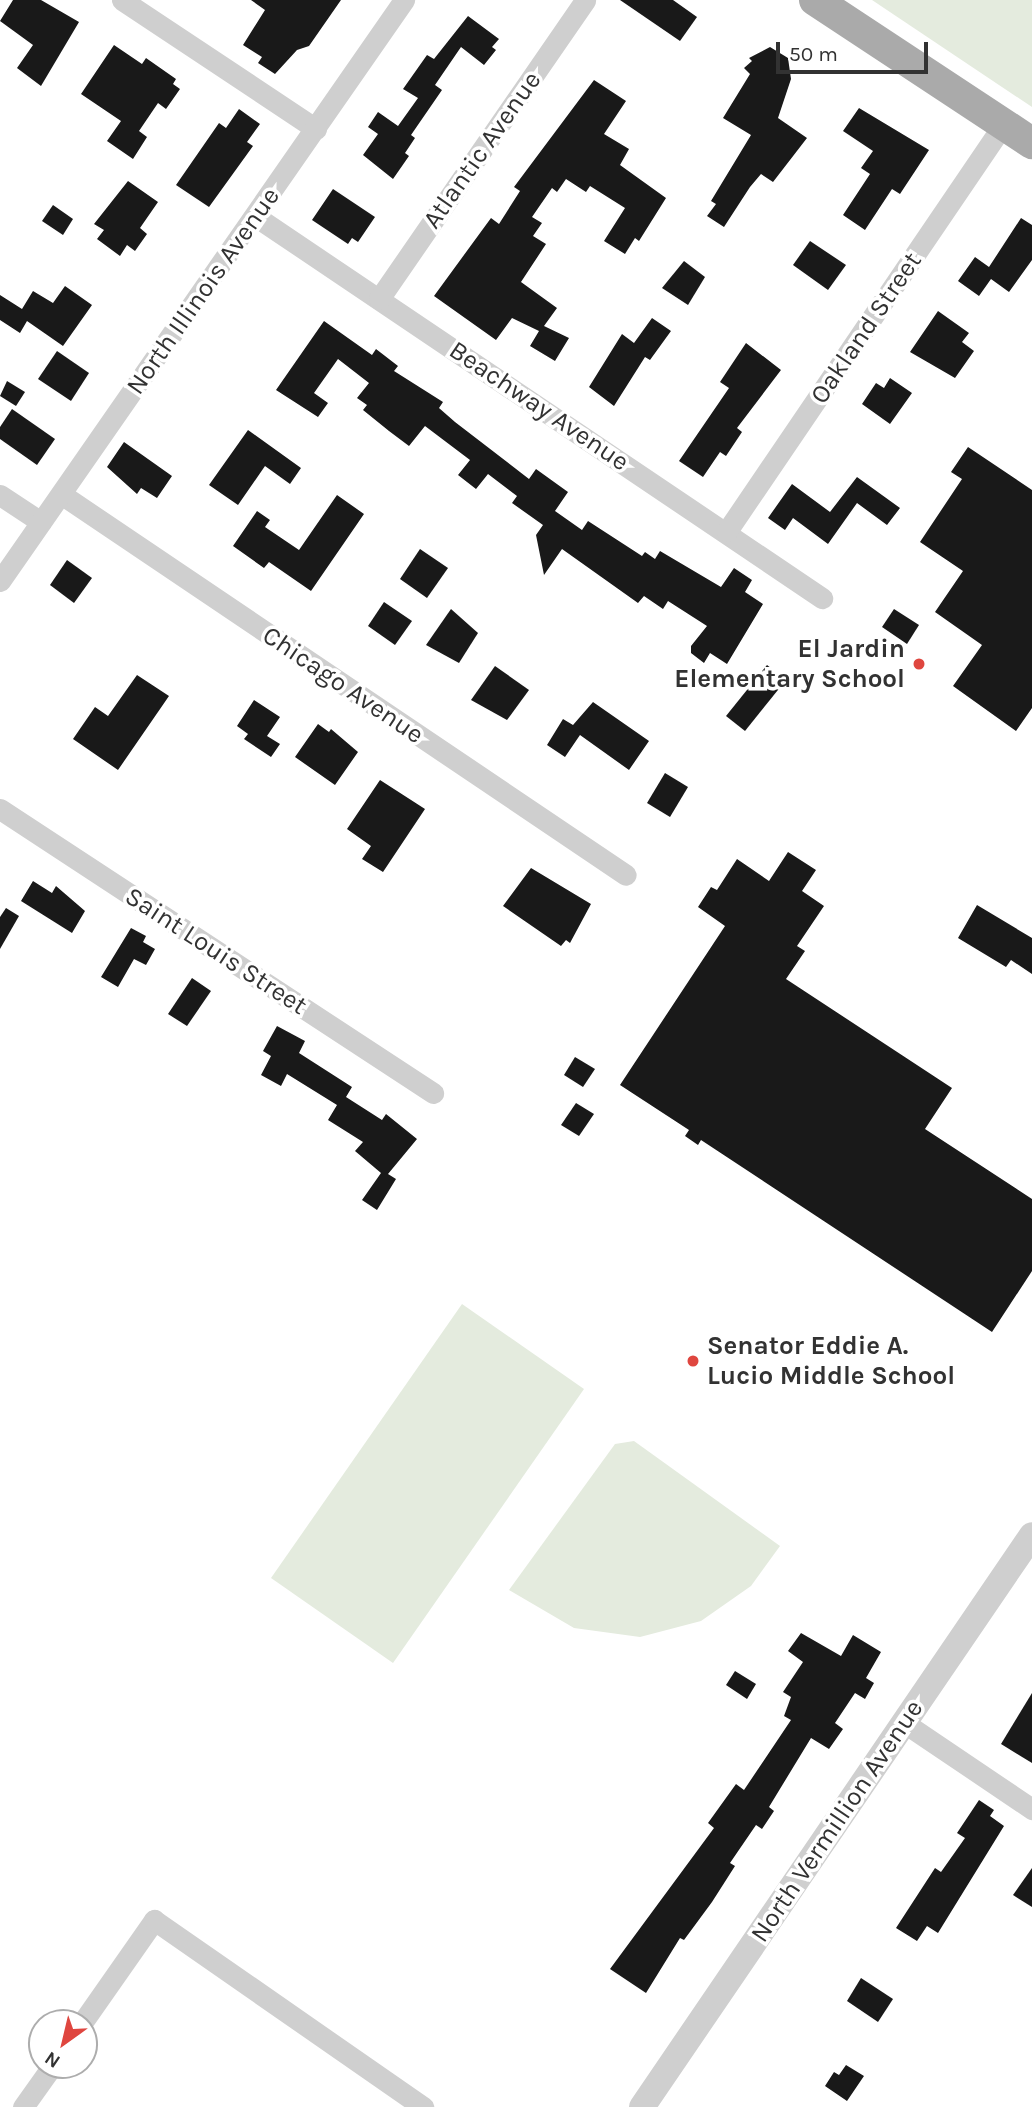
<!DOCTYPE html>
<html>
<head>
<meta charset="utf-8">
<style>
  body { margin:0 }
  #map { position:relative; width:1032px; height:2107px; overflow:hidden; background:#fff; font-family:Karla,sans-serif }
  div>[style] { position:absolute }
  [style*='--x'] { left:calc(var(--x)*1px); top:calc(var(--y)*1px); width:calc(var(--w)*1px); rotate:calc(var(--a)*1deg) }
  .green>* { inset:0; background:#e4ebde }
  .building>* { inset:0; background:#191919 }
  .minor>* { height:21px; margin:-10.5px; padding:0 10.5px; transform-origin:10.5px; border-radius:10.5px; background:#cfcfcf }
  .tertiary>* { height:26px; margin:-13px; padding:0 13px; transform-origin:13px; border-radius:13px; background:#cfcfcf }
  .primary>* { height:32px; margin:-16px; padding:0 16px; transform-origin:16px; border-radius:16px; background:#aaa }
  .dots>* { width:19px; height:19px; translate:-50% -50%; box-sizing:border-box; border:4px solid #fff; border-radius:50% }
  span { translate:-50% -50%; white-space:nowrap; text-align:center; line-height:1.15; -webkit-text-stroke:7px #fff; paint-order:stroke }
  .street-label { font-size:26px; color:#323232 }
  .poi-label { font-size:26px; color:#323232; font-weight:700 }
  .right { translate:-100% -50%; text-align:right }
  .left { translate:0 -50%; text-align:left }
  .north { position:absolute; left:28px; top:2009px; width:70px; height:70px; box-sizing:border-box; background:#fff; border:2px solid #adadad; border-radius:50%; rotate:214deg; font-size:19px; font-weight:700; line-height:28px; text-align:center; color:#323232 }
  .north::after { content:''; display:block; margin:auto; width:24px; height:32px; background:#df463f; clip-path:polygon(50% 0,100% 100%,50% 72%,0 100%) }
  .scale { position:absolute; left:776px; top:42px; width:152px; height:32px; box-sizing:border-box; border:4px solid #323232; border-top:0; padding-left:9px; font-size:21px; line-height:24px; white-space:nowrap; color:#323232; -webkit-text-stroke:5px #fff; paint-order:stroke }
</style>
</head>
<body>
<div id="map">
  <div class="green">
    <div style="clip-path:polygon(872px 0,1032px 0,1032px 107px)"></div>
    <div style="clip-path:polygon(462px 1304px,584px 1389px,393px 1663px,271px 1578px)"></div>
    <div style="clip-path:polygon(634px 1441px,780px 1546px,751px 1586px,701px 1621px,640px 1637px,574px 1628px,509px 1590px,615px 1444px)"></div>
  </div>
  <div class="building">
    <div style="clip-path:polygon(13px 0,41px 0,79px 22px,41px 86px,17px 68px,33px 45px,0 21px)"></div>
    <div style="clip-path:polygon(251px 0,341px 0,309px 46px,297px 50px,275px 74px,258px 63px,262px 57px,243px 45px,265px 10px)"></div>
    <div style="clip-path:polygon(620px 0,673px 0,697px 17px,680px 41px)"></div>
    <div style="clip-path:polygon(468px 16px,499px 39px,492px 47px,496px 50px,484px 65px,461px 47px,435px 85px,442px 90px,411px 135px,415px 138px,405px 153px,409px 156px,393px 179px,363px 155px,378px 134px,368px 127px,378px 112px,398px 126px,418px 98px,403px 89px,427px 55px,434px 59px)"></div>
    <div style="clip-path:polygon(114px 45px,142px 64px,146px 58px,176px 79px,173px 84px,180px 89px,166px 109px,158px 103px,139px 131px,147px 137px,133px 159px,107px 141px,121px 121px,81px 94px)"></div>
    <div style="clip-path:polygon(770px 47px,788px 58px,791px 79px,778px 118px,807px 138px,773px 182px,761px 174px,750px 187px,724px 227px,707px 216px,716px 204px,711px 201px,751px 135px,723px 118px,750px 74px,744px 68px,752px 61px,749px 58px)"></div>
    <div style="clip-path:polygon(594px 80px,626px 101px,604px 134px,629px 149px,620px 165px,666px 198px,639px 241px,635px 238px,625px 254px,604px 241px,625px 208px,590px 186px,586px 192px,566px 179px,557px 192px,552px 188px,532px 217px,542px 223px,533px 236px,546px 244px,521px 282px,557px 308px,544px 326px,569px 338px,555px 361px,530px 346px,539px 331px,512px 318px,496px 340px,434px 296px,491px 218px,499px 224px,520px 191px,514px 187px)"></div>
    <div style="clip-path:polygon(859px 108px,929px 150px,900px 194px,892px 189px,865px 230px,843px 215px,870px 174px,861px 168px,873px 151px,843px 131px)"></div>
    <div style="clip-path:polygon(239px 109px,260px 124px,247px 142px,253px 146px,209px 207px,176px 185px,219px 123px,226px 128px)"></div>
    <div style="clip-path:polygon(128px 181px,158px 202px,140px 228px,147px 234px,135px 251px,127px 245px,120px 256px,97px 239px,104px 230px,94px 224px)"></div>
    <div style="clip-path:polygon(333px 189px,375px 217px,358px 242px,352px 238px,348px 244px,312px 220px)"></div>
    <div style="clip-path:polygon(53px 205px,73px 219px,63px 235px,42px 221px)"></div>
    <div style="clip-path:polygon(1021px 218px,1032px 225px,1032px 260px,1009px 292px,991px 279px,979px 296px,958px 281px,975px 257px,989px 267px)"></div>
    <div style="clip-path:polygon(810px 241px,846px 265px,828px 290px,793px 265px)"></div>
    <div style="clip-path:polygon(684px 261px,705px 277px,688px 305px,662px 288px)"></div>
    <div style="clip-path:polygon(65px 286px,92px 305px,63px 346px,27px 321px,20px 333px,0 320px,0 295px,22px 309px,33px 291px,53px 303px)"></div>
    <div style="clip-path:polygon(938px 311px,969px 333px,962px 342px,974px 351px,955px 378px,910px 352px)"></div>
    <div style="clip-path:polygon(652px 318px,671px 331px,650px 360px,645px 357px,614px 406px,589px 387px,622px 334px,634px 343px)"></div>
    <div style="clip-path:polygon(324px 321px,372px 355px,376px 349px,398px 366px,394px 371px,443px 402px,439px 408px,455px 422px,529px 479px,536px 469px,568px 492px,555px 511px,582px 530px,588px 521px,642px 556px,645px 552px,655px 559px,660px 551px,721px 587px,734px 568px,752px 580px,745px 592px,763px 604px,727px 664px,710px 653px,704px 663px,691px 653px,691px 646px,707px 626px,668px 601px,663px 609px,644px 596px,638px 603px,562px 549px,544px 575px,536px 535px,543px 525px,512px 503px,517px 496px,488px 474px,476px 489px,458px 475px,470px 460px,425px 426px,409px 446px,389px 431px,363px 410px,367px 405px,357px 398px,369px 383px,338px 359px,314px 393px,328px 403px,318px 417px,276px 390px)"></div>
    <div style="clip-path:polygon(746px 343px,781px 370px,737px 428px,742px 432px,726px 456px,720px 452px,703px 477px,679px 461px,729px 388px,720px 382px)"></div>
    <div style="clip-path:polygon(57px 351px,89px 373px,71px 401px,38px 379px)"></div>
    <div style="clip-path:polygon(890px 378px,912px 393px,890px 424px,862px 404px,876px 383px,884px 388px)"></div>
    <div style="clip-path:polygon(7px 381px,25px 392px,16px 406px,0 396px)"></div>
    <div style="clip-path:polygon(12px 409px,55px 439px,37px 465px,0 439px,0 427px)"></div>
    <div style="clip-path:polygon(248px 430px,301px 468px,290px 484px,265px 466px,238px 505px,209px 485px)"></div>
    <div style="clip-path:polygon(124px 442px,172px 476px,157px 498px,141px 488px,137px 494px,107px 467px)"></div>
    <div style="clip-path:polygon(968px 447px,1032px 490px,1032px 708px,1016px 731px,953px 686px,982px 645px,935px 612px,963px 571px,920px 542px,962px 479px,951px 472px)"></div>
    <div style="clip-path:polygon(857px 477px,900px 508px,887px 525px,857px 503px,828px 544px,793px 518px,785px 530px,768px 518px,792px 484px,830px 512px)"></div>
    <div style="clip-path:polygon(337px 495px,364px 514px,311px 591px,269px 562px,264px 568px,233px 546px,257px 511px,270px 520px,265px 527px,299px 550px)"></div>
    <div style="clip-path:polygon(420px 549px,448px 568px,427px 598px,400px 579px)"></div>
    <div style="clip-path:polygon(67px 560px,92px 578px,74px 603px,50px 585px)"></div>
    <div style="clip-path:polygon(384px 602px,412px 621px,395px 645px,368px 626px)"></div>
    <div style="clip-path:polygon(451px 609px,478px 633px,459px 663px,426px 645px)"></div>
    <div style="clip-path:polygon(894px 609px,919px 625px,907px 644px,882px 627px)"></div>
    <div style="clip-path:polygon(767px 665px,786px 680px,745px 731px,726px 716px)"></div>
    <div style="clip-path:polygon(495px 666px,529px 690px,507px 720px,471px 700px)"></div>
    <div style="clip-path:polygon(137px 675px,169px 696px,118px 770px,73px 739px,95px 707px,108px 716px)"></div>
    <div style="clip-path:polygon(254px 700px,280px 717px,267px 736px,280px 744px,271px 757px,244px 739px,248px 734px,237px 726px)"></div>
    <div style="clip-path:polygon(593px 702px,649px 741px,629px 770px,580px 735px,565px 757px,547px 745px,563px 719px,573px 725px)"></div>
    <div style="clip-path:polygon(318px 724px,329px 732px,331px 729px,358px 752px,335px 785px,295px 757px)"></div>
    <div style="clip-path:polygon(665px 773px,688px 787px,670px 817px,647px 803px)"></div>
    <div style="clip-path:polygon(380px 780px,425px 809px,383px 872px,362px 859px,371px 846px,347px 829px)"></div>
    <div style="clip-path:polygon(788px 852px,816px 870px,802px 891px,824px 906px,797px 946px,805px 951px,786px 979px,952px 1088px,925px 1129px,1032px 1199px,1032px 1271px,992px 1332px,701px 1140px,698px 1145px,685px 1136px,689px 1130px,620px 1085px,725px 926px,698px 907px,711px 887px,717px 890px,737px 859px,769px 881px)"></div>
    <div style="clip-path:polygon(531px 868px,591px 904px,570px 943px,566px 940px,561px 946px,503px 906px)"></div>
    <div style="clip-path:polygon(33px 881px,52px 893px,56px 886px,85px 911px,72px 933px,21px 901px)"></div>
    <div style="clip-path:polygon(977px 905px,1032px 938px,1032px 974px,1011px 960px,1006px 967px,958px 938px)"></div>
    <div style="clip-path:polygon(6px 908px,19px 916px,0 949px,0 917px)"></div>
    <div style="clip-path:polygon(131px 928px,146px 936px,143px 942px,155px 949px,146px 965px,134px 959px,118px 987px,101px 977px)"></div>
    <div style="clip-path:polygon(192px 978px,211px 991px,187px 1026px,168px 1014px)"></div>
    <div style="clip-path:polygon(277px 1026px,305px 1041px,299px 1053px,352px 1087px,346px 1097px,382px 1120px,386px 1114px,417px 1139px,388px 1174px,396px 1179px,377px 1210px,362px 1200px,381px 1173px,355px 1151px,363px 1142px,328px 1120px,337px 1105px,287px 1074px,281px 1086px,261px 1075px,271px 1056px,263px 1051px)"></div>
    <div style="clip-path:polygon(575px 1057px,595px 1069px,583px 1087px,564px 1075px)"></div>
    <div style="clip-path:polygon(576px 1103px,594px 1114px,579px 1136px,561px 1125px)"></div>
    <div style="clip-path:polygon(801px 1633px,841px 1656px,853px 1635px,881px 1652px,866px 1678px,874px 1683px,865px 1699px,855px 1693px,835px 1723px,843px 1729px,829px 1749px,811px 1738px,769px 1807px,774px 1811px,762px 1829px,756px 1825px,730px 1863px,735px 1866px,712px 1902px,684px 1940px,680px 1938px,646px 1993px,610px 1969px,714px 1828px,708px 1823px,736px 1784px,744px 1790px,791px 1720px,784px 1716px,791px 1697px,783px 1692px,803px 1662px,788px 1651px)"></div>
    <div style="clip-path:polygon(735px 1671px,756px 1684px,747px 1699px,726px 1685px)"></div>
    <div style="clip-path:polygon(1032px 1693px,1032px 1763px,1001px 1744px)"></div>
    <div style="clip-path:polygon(979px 1800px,994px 1810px,990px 1816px,1004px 1826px,938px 1933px,927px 1926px,917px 1941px,896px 1928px,935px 1868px,941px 1872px,965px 1838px,957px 1833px)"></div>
    <div style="clip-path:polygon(1032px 1868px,1032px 1907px,1013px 1895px)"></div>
    <div style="clip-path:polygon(861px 1978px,893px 1999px,878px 2022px,847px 2001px)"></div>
    <div style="clip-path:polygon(846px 2065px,864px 2076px,847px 2101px,825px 2086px,834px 2072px,839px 2075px)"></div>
  </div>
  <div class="minor">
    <div style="--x:122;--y:0;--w:233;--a:33.6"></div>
    <div style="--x:255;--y:216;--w:684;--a:33.97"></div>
    <div style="--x:379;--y:299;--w:363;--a:-55.4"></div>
    <div style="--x:61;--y:494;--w:681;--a:33.99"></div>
    <div style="--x:0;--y:495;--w:49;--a:33.4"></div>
    <div style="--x:727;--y:531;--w:492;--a:-55.8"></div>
    <div style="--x:0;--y:581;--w:708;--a:-55.19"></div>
    <div style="--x:0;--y:809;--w:518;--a:33.26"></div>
    <div style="--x:903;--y:1722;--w:156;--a:34"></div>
    <div style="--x:82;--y:2023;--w:126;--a:-55"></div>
    <div style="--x:154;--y:1920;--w:328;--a:34.8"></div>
    <div style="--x:23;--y:2107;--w:52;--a:-54.5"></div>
  </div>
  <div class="tertiary">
    <div style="--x:642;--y:2107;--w:692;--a:-55.71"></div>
  </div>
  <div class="primary">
    <div style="--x:815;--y:0;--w:260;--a:33.4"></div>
  </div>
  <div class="dots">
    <div style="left:919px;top:664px;background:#df463f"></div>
    <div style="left:693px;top:1361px;background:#df463f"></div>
  </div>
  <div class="street-label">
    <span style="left:482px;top:150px;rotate:-55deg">Atlantic Avenue</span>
    <span style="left:203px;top:291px;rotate:-55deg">North Illinois Avenue</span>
    <span style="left:866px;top:328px;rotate:-56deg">Oakland Street</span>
    <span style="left:539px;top:406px;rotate:34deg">Beachway Avenue</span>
    <span style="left:343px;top:685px;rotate:34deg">Chicago Avenue</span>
    <span style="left:216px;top:951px;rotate:33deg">Saint Louis Street</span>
    <span style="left:837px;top:1821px;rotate:-56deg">North Vermillion Avenue</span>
  </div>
  <div class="poi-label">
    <span class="right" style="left:905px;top:664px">El Jardin<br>Elementary School</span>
    <span class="left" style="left:707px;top:1361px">Senator Eddie A.<br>Lucio Middle School</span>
  </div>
  <div class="north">N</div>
  <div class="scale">50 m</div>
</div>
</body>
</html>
